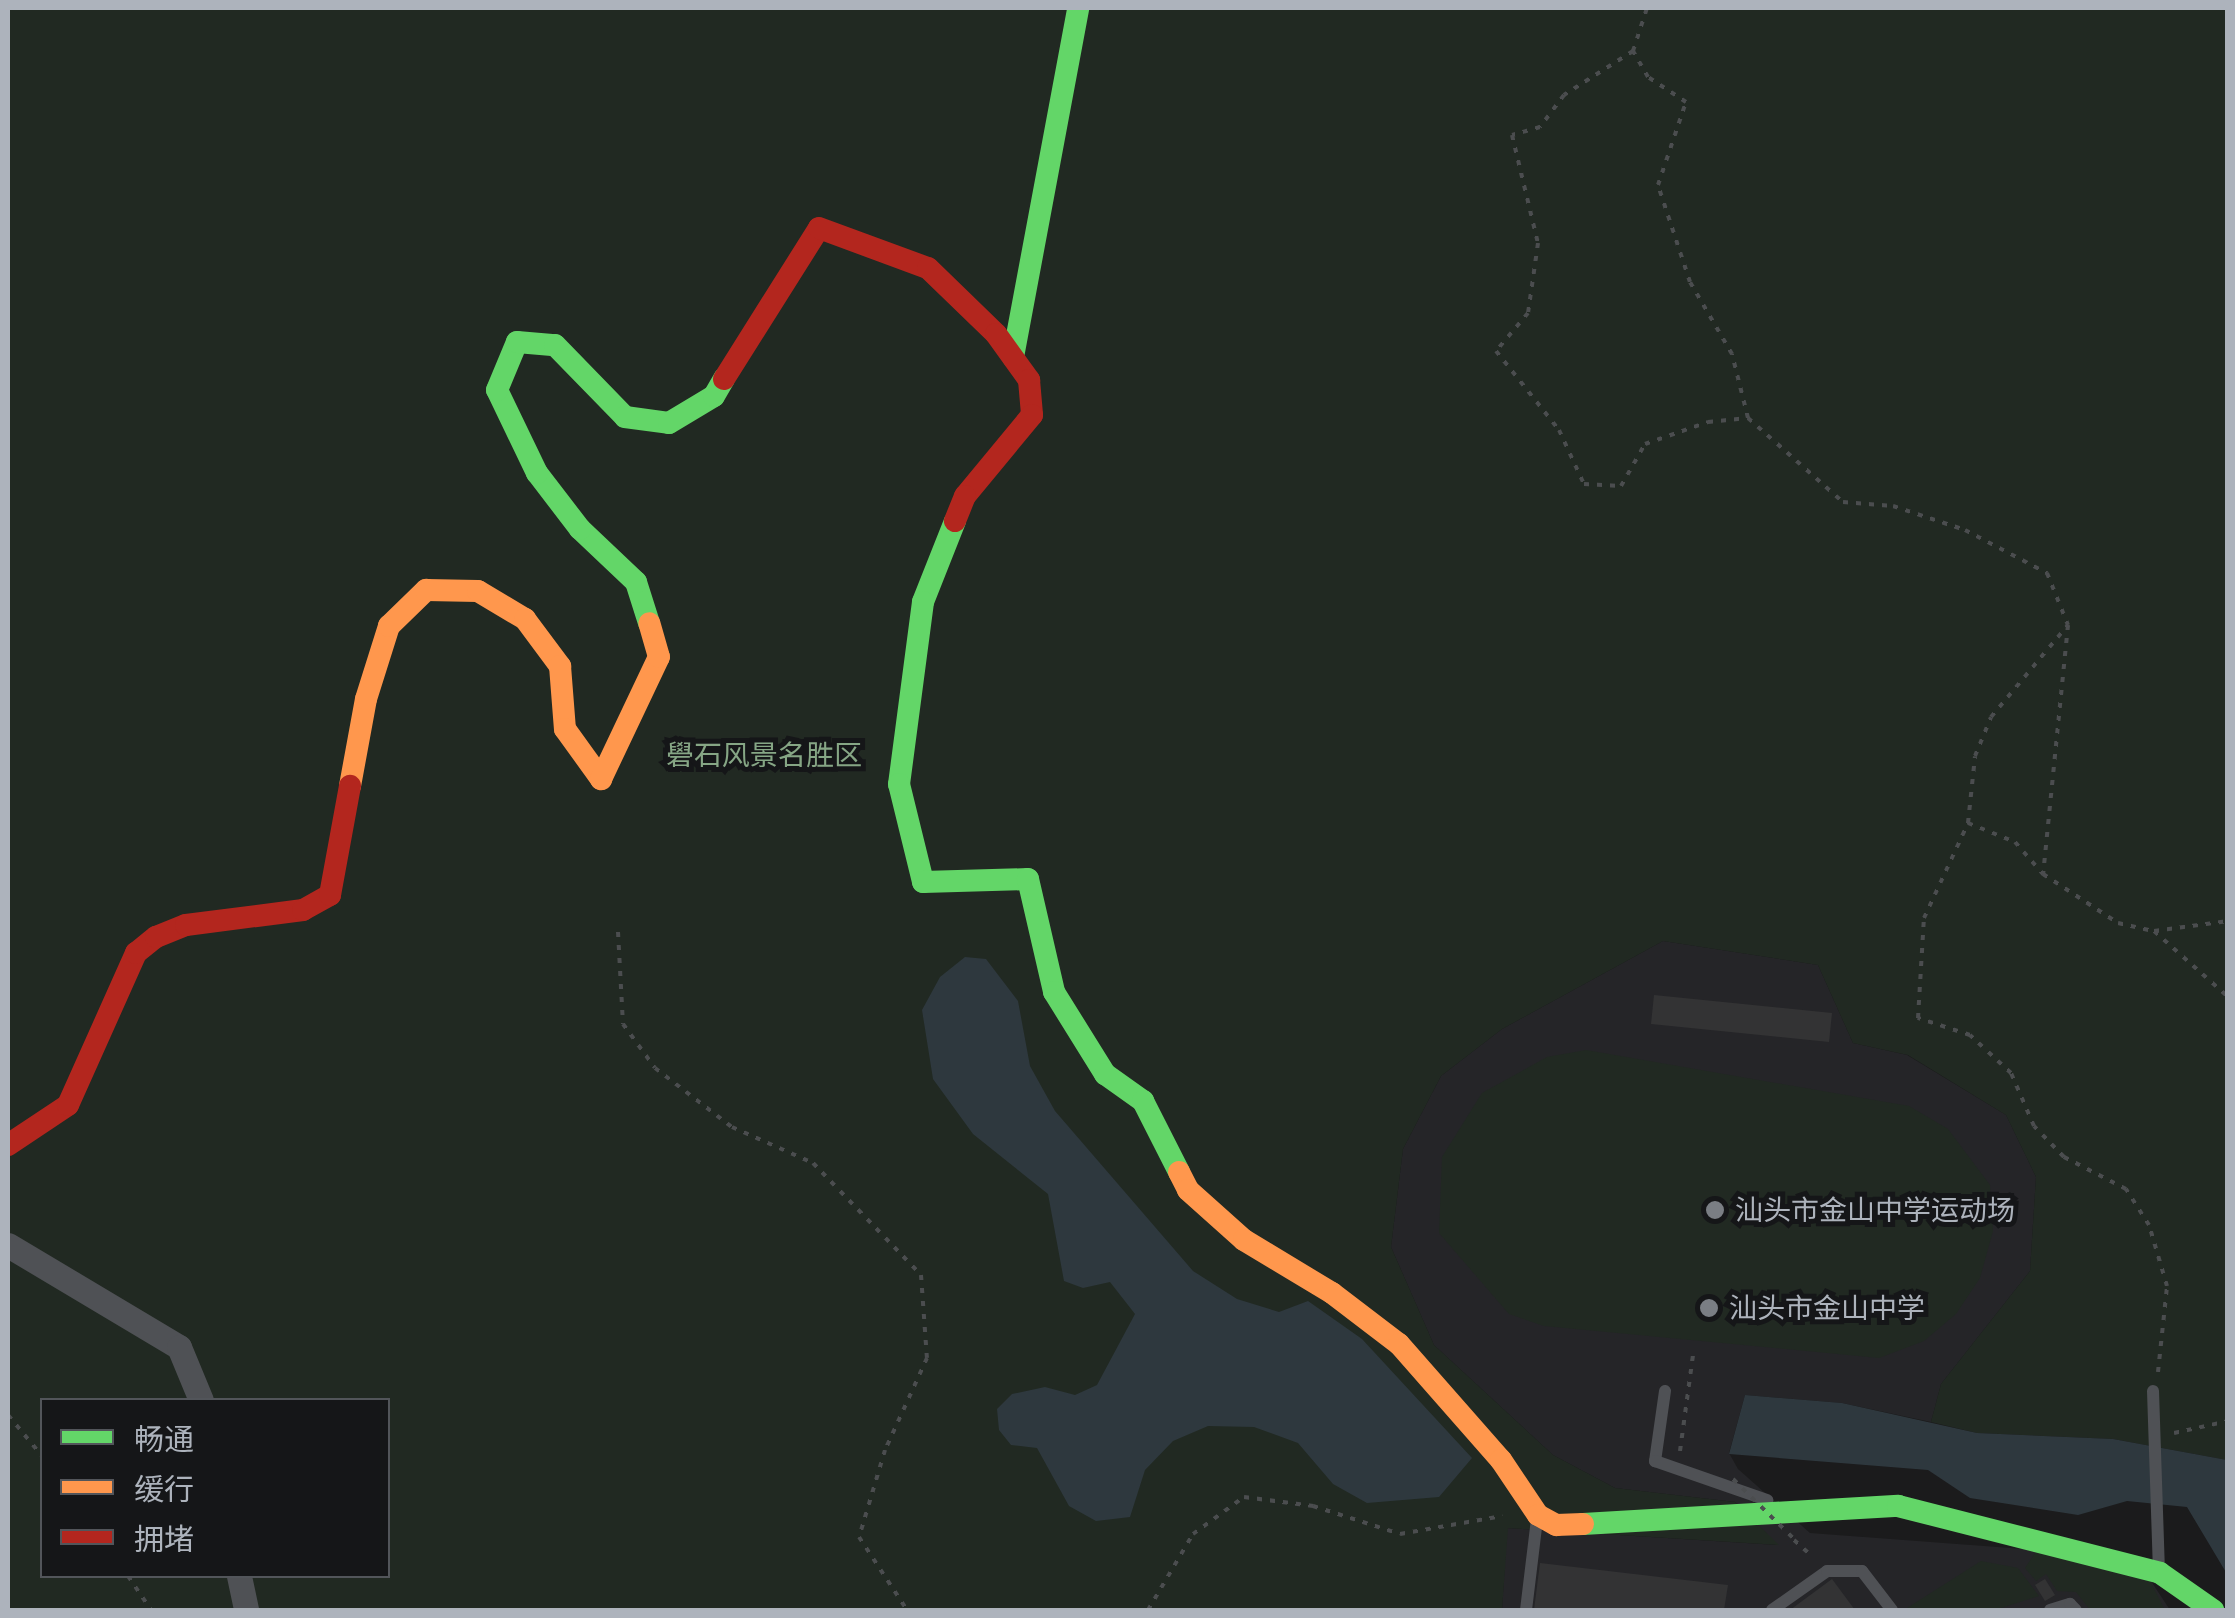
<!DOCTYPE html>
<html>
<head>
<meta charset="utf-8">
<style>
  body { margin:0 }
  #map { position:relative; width:2235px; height:1618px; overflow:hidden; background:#1b1b1c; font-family:Montserrat,"Noto Sans SC",sans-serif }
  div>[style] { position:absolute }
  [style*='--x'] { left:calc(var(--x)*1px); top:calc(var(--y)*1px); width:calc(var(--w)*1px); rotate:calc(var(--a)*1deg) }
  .built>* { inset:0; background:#252528 }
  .green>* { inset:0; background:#212922 }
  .water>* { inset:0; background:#2e383e }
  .building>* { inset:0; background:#333334 }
  .path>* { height:4px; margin-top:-2px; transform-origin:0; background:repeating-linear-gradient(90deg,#4b4d4f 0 5px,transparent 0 13px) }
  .lane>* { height:12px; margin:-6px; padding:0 6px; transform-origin:6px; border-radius:6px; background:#4f5155 }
  .street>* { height:25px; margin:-12.5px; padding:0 12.5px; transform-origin:12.5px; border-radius:12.5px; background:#4f5155 }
  .fast>* { height:22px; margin:-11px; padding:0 11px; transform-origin:11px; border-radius:11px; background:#63d668 }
  .slow>* { height:22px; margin:-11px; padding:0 11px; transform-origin:11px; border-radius:11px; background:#ff974d }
  .jam>* { height:22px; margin:-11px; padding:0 11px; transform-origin:11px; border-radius:11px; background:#b3261e }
  .path-bridge>* { height:4px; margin-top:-2px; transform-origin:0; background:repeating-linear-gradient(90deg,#4b4d4f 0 5px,transparent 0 13px) }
  .dots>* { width:28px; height:28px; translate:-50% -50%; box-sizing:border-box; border:5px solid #151618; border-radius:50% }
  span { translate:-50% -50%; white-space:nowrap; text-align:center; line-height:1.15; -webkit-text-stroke:10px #151618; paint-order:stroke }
  .park-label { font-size:28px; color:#86a685 }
  .poi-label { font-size:28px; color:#adb3bc }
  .left { translate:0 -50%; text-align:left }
  .frame { position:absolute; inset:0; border:10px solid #adb3bc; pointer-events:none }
  .legend { position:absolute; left:40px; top:1398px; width:350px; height:180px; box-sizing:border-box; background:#151618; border:2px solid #52555a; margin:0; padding:12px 18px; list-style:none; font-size:30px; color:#adb3bc }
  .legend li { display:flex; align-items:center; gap:20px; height:50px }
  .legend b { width:50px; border:2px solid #52555a }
</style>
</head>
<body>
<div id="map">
  <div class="built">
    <div style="clip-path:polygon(1663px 941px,1818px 965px,1853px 1043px,1907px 1055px,2006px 1115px,2036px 1177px,2030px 1271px,1941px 1384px,1931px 1422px,1842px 1403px,1745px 1395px,1729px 1453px,1738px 1469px,1810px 1533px,2037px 1550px,2147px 1575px,2170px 1610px,1502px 1610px,1507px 1528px,1777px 1545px,1735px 1502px,1615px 1488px,1553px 1455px,1434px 1345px,1391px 1247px,1403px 1149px,1441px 1076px,1502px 1029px)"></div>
  </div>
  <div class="green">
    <div style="clip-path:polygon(evenodd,8px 8px,2227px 8px,2227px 1460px,2113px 1439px,1977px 1433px,1931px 1422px,1941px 1384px,2030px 1271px,2036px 1177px,2006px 1115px,1908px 1055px,1853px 1043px,1818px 965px,1663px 941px,1502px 1029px,1441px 1076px,1403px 1149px,1391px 1247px,1434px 1345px,1553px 1455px,1615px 1488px,1735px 1502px,1779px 1545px,1508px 1528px,1502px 1610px,8px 1610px,8px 8px,42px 1400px,388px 1400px,388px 1576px,42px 1576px,42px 1400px)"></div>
    <div style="clip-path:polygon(1586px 1050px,1909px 1106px,1948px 1129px,1990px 1185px,1993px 1231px,1980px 1278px,1956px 1314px,1924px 1341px,1879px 1358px,1544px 1326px,1509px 1314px,1439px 1233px,1442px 1157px,1482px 1093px,1547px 1057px)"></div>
    <div style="clip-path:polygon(2037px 1550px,2147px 1575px,2165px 1610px,2090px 1610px,2076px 1592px,2057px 1591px,2046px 1574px,2036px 1581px,2025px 1568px)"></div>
    <div style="clip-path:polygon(1981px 1561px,2018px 1568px,2039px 1596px,1995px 1610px,1904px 1610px)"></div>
  </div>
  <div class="water">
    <div style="clip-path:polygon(965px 957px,986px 959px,1018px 1001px,1030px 1066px,1055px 1111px,1193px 1271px,1237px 1299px,1279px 1312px,1308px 1301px,1362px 1339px,1472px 1458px,1439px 1497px,1367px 1503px,1333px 1484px,1298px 1443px,1254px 1427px,1208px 1426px,1173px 1441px,1145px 1470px,1130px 1517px,1096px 1521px,1069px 1506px,1037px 1448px,1011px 1445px,999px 1430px,997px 1409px,1012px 1394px,1045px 1387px,1075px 1395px,1097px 1385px,1135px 1314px,1110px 1282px,1083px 1288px,1064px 1281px,1048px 1194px,973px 1134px,933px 1079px,922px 1010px,940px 977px)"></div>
    <div style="clip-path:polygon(1745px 1395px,1842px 1403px,1977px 1433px,2113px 1439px,2227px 1460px,2227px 1574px,2187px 1507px,2127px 1501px,2078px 1515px,1970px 1498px,1928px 1470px,1729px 1454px)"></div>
  </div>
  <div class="building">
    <div style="clip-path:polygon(1654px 995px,1832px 1013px,1829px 1042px,1651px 1024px)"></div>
    <div style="clip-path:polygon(1540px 1563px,1728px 1585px,1724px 1610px,1534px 1610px)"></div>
    <div style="clip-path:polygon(1832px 1579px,1855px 1610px,1790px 1610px)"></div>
    <div style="clip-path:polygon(2045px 1579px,2055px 1595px,2045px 1601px,2035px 1585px)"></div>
  </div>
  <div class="path">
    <div style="--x:1633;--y:51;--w:45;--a:-72"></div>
    <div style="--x:1748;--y:418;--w:66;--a:-104"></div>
    <div style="--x:1732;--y:354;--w:83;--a:-120.3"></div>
    <div style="--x:1690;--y:282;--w:102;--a:-108.3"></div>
    <div style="--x:1658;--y:185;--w:88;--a:-71.4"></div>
    <div style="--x:1686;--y:102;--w:45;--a:-146.7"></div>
    <div style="--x:1648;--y:77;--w:30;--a:-120"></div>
    <div style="--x:1633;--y:51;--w:82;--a:147.5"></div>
    <div style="--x:1564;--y:95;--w:40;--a:127"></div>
    <div style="--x:1540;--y:127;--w:29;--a:164"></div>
    <div style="--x:1512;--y:135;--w:111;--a:76.5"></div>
    <div style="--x:1538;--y:243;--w:71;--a:98.1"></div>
    <div style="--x:1528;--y:313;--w:50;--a:130.1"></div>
    <div style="--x:1496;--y:351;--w:101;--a:51.4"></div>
    <div style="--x:1559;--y:430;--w:60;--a:65.2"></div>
    <div style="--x:1584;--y:484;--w:37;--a:3"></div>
    <div style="--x:1621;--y:486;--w:48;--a:-60.3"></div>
    <div style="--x:1645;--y:444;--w:67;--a:-19.2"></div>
    <div style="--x:1708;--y:422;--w:40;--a:-5.7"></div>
    <div style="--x:1748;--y:418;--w:127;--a:41.5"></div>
    <div style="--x:1843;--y:502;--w:50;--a:4.6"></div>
    <div style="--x:1893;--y:506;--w:76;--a:18.4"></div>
    <div style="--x:1965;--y:530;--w:93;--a:27.7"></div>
    <div style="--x:2047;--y:573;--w:56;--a:68"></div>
    <div style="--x:2068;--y:625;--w:250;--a:95.7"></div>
    <div style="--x:1968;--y:823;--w:67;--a:-84"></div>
    <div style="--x:1975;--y:756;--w:42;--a:-67.7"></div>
    <div style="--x:1991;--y:717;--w:120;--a:-50.1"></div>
    <div style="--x:2154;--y:931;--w:99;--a:41.7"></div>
    <div style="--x:618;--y:932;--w:92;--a:86.9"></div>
    <div style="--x:623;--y:1024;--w:54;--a:54"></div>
    <div style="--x:655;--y:1068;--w:97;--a:37.5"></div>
    <div style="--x:732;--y:1127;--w:89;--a:24"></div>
    <div style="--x:813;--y:1163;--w:156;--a:46"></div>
    <div style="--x:921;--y:1275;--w:83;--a:85.9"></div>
    <div style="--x:927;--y:1358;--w:101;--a:114.5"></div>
    <div style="--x:885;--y:1450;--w:91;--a:106.6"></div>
    <div style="--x:859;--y:1537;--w:87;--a:56.7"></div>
    <div style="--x:2158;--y:1372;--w:86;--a:-84"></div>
    <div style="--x:2167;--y:1286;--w:64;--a:-106.4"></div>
    <div style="--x:2149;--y:1225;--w:43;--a:-122.6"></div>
    <div style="--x:2126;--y:1189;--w:70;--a:-152.7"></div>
    <div style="--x:2064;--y:1157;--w:43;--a:-134.1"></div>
    <div style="--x:2034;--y:1126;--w:58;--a:-113.5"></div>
    <div style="--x:2011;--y:1073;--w:56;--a:-137.2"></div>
    <div style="--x:1970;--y:1035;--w:55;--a:-161.9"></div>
    <div style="--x:1918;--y:1018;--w:100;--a:-86.6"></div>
    <div style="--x:1924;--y:918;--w:105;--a:-65.1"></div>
    <div style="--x:1968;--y:823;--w:51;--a:22"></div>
    <div style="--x:2015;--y:842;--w:43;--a:48.8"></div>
    <div style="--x:2043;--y:874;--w:90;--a:33.2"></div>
    <div style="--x:2118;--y:923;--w:37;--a:13"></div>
    <div style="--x:2154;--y:931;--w:75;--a:-7.7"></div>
    <div style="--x:8;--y:1415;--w:53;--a:50.3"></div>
    <div style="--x:2174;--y:1433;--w:55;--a:-12.5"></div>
    <div style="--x:1680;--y:1451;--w:97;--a:-82.3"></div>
    <div style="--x:1794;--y:1540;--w:25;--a:42"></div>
    <div style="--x:128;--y:1576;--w:41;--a:55.9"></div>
    <div style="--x:1148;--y:1610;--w:88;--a:-59.4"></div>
    <div style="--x:1193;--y:1534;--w:63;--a:-36"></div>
    <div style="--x:1244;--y:1497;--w:70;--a:7.4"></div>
    <div style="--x:1313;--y:1506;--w:91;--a:17.8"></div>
    <div style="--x:1400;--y:1534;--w:104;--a:-10"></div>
  </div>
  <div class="lane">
    <div style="--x:1665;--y:1391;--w:71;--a:98.1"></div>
    <div style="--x:1655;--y:1461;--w:119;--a:19.2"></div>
    <div style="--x:2153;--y:1391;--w:177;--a:88.1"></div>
    <div style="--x:1526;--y:1610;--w:92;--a:-83.1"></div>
    <div style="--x:1772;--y:1610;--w:67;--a:-35.3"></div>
    <div style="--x:1827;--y:1571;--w:35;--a:0"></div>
    <div style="--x:1862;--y:1571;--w:49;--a:52.4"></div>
    <div style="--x:2050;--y:1610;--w:21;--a:-17"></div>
    <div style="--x:2070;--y:1604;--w:8;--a:45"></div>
  </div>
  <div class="street">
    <div style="--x:8;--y:1245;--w:199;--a:30.8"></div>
    <div style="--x:179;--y:1347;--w:57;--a:67.5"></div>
    <div style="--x:239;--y:1576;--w:35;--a:78"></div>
  </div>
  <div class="fast">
    <div style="--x:1013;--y:357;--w:355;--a:-79.4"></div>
    <div style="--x:955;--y:521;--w:87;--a:111.6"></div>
    <div style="--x:923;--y:602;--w:184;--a:97.5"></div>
    <div style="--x:899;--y:784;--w:101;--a:76.2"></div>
    <div style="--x:923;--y:882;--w:105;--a:-1.6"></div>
    <div style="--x:1028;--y:879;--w:116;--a:77"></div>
    <div style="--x:1054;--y:992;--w:97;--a:58.1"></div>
    <div style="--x:1105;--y:1074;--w:47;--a:35.4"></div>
    <div style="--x:1143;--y:1101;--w:80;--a:63.1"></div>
    <div style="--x:649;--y:623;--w:43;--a:-107.6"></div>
    <div style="--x:636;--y:582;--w:77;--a:-136.6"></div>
    <div style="--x:580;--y:529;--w:71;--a:-127.5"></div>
    <div style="--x:537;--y:473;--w:92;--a:-115.7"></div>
    <div style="--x:497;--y:390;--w:52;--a:-67.4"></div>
    <div style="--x:517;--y:342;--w:38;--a:5"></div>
    <div style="--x:555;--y:345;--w:100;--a:45.8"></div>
    <div style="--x:625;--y:417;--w:44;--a:7.8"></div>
    <div style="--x:669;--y:423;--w:52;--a:-31"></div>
    <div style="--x:714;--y:396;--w:20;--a:-60"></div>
    <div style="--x:1583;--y:1524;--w:316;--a:-3.3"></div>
    <div style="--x:1898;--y:1506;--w:270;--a:14.3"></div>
    <div style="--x:2160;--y:1573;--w:65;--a:34.9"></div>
  </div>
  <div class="slow">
    <div style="--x:350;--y:786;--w:88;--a:-79.6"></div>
    <div style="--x:366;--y:699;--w:77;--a:-72.5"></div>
    <div style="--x:389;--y:626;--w:52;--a:-44.2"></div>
    <div style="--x:426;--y:590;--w:52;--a:1.1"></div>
    <div style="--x:478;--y:591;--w:55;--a:30.8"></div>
    <div style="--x:525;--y:619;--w:59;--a:53.3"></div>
    <div style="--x:560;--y:666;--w:63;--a:85.5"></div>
    <div style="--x:565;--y:729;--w:62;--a:54.2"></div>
    <div style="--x:601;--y:779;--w:135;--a:-64.6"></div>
    <div style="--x:659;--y:657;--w:35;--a:-106"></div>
    <div style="--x:1179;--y:1172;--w:20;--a:63"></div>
    <div style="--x:1188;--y:1190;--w:75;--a:41.8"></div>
    <div style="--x:1244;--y:1240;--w:103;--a:31.1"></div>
    <div style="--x:1332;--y:1293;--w:84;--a:37.3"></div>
    <div style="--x:1399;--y:1344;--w:154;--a:48.7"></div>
    <div style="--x:1501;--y:1460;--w:66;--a:56.1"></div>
    <div style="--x:1538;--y:1515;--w:21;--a:29"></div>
    <div style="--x:1556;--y:1525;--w:27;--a:-2"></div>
  </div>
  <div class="jam">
    <div style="--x:724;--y:379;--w:178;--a:-57.8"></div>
    <div style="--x:819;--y:228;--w:116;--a:20.2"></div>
    <div style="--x:928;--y:268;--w:95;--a:44.1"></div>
    <div style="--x:996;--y:334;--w:57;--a:54.3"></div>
    <div style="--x:1029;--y:380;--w:35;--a:85"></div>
    <div style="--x:1032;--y:415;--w:105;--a:129.6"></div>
    <div style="--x:965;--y:496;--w:27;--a:112"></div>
    <div style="--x:8;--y:1145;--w:72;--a:-33.7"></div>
    <div style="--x:68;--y:1105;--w:167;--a:-65.9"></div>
    <div style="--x:136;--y:953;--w:26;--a:-39"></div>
    <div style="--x:156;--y:937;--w:32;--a:-22"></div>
    <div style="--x:186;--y:925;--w:118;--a:-7.3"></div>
    <div style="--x:303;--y:910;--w:31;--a:-29"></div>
    <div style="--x:330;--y:895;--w:111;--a:-79.6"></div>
  </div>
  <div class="path-bridge">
    <div style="--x:1733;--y:1479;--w:84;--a:44.5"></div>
  </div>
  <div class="dots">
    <div style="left:1715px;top:1210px;background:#7a7e84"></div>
    <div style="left:1709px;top:1308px;background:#7a7e84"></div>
  </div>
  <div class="park-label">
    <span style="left:764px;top:755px">礐石风景名胜区</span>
  </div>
  <div class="poi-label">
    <span class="left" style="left:1735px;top:1210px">汕头市金山中学运动场</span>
    <span class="left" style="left:1729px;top:1308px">汕头市金山中学</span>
  </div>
  <div class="frame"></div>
  <ul class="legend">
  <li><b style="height:12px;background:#63d668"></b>畅通</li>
  <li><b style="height:12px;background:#ff974d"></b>缓行</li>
  <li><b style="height:12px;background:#b3261e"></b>拥堵</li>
  </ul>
</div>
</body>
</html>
